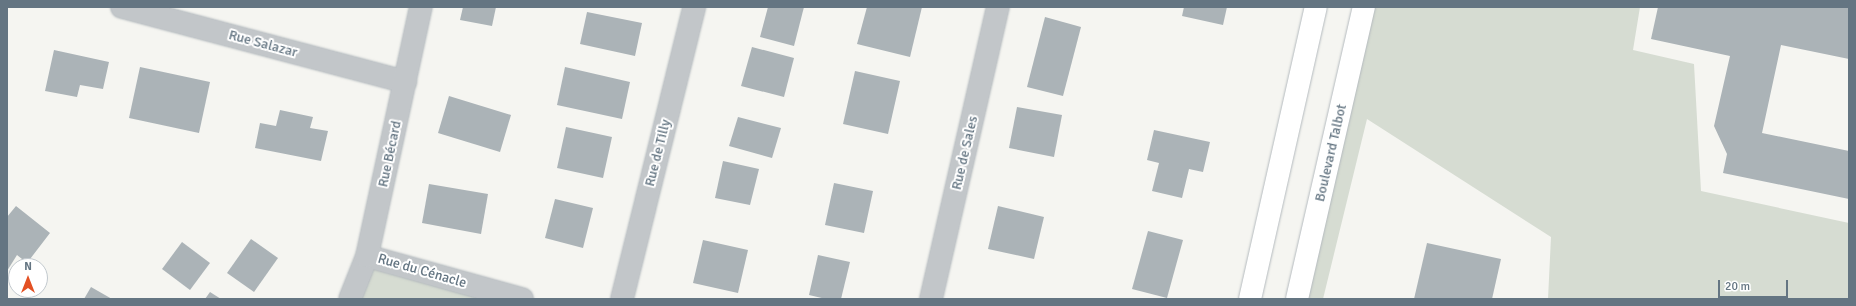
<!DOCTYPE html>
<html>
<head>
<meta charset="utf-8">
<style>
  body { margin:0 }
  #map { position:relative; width:1856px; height:306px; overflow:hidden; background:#f5f5f1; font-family:Signika,sans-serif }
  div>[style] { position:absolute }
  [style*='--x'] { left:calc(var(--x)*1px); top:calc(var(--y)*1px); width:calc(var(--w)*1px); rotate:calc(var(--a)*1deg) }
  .green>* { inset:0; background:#d6dcd2 }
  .building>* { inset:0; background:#abb3b7 }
  .roads { filter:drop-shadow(0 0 1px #b4babe) drop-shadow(0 0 1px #b4babe) }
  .minor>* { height:22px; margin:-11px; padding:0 11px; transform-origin:11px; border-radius:11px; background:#c2c6c9 }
  .secondary>* { height:22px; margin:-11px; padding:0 11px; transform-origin:11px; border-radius:11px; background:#fff }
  span { translate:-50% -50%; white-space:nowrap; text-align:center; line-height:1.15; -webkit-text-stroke:4px #fff; paint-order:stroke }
  .street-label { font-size:14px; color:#647582 }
  .frame { position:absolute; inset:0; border:8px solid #647582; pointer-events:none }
  .north { position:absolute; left:8px; top:258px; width:40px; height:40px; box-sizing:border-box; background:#fff; border:1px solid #c1c8cd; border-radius:50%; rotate:0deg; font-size:11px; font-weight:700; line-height:16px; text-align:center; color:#647582 }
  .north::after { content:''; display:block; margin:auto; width:14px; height:18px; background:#e35023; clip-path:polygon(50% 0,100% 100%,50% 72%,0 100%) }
  .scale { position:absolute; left:1718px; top:280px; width:70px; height:18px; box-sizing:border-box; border:2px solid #647582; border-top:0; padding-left:5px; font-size:12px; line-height:14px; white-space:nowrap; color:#647582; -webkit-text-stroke:3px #fff; paint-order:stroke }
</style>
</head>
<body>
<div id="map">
  <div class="green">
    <div style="clip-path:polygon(1371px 7px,1640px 7px,1633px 50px,1694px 64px,1701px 191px,1849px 223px,1849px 299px,1548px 299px,1551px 237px,1367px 119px,1323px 299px,1306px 299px)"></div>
    <div style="clip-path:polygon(367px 256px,510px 299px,341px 299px)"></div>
  </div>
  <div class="building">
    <div style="clip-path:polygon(463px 7px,496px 7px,492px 26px,460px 20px)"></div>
    <div style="clip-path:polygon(768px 7px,804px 7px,794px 46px,760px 37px)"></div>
    <div style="clip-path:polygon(867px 7px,922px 7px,910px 57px,857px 44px)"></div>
    <div style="clip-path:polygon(1184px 7px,1227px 7px,1223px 25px,1182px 16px)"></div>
    <div style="clip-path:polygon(1658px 7px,1849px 7px,1849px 59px,1781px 45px,1762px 133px,1849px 151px,1849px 199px,1723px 173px,1727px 154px,1714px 126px,1730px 56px,1651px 39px)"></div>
    <div style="clip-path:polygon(587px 12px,642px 23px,635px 56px,580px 44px)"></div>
    <div style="clip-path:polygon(1045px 17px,1081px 27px,1063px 96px,1027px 87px)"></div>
    <div style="clip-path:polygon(752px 47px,794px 58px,784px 97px,741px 86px)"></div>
    <div style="clip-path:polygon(54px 50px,109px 62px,103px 89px,80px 85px,77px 97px,45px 91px)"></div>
    <div style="clip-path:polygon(140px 67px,210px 82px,199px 133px,129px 118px)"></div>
    <div style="clip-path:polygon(565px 67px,630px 82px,622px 119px,557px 105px)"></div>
    <div style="clip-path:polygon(855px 71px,900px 81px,888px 134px,843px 124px)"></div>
    <div style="clip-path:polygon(449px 96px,511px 115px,500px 152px,438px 133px)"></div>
    <div style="clip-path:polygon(1017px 107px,1062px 115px,1054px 157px,1009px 148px)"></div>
    <div style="clip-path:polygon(280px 110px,313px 117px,310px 128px,328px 131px,321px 161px,255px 148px,260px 123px,276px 126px)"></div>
    <div style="clip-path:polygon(738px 117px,781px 128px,772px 158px,729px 146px)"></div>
    <div style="clip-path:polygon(566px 127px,612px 137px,603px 178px,557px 168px)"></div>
    <div style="clip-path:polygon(1154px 130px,1210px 142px,1203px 172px,1189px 169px,1182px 198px,1152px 191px,1159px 163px,1147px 160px)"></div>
    <div style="clip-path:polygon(723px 161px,759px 169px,750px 205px,715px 198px)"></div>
    <div style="clip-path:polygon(834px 183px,873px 191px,864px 233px,825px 225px)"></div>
    <div style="clip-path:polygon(429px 184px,488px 194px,481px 234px,422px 223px)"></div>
    <div style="clip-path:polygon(555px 199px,593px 208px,583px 248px,545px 238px)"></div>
    <div style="clip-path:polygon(16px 206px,50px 233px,27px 263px,17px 255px,7px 271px,7px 217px)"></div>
    <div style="clip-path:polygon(998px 206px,1044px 217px,1034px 259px,988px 249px)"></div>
    <div style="clip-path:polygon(1148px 231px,1183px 240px,1167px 298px,1132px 289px)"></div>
    <div style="clip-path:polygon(251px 239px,278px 258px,254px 292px,227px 273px)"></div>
    <div style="clip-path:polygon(703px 240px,748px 250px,738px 293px,693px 283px)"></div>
    <div style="clip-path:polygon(182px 242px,210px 263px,190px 290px,162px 269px)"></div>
    <div style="clip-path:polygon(1427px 243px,1501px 259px,1492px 299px,1414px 299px)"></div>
    <div style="clip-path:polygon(818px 255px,850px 262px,841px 299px,826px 299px,809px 295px)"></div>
    <div style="clip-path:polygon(91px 287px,112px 299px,84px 299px)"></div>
    <div style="clip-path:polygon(210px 292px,221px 299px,205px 299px)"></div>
  </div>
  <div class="roads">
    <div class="minor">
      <div style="--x:122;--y:7;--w:293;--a:14.8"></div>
      <div style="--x:367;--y:256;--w:161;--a:15.5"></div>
      <div style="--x:350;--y:299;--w:46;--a:-68.4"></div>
      <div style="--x:367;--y:256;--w:255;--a:-77.8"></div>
      <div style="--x:622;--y:299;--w:301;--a:-76.1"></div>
      <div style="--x:931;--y:299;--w:300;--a:-77.1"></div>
    </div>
    <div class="secondary">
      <div style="--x:1250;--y:299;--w:299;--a:-77.3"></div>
      <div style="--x:1297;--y:299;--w:300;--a:-77.1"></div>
    </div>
  </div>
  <div class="street-label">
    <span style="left:263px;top:44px;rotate:15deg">Rue Salazar</span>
    <span style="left:658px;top:153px;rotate:-76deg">Rue de Tilly</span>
    <span style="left:965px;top:153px;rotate:-77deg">Rue de Sales</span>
    <span style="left:1331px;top:153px;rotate:-77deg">Boulevard Talbot</span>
    <span style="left:390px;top:154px;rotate:-78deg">Rue Bécard</span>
    <span style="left:422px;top:271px;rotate:16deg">Rue du Cénacle</span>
  </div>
  <div class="frame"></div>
  <div class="north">N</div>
  <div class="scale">20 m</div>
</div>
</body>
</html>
